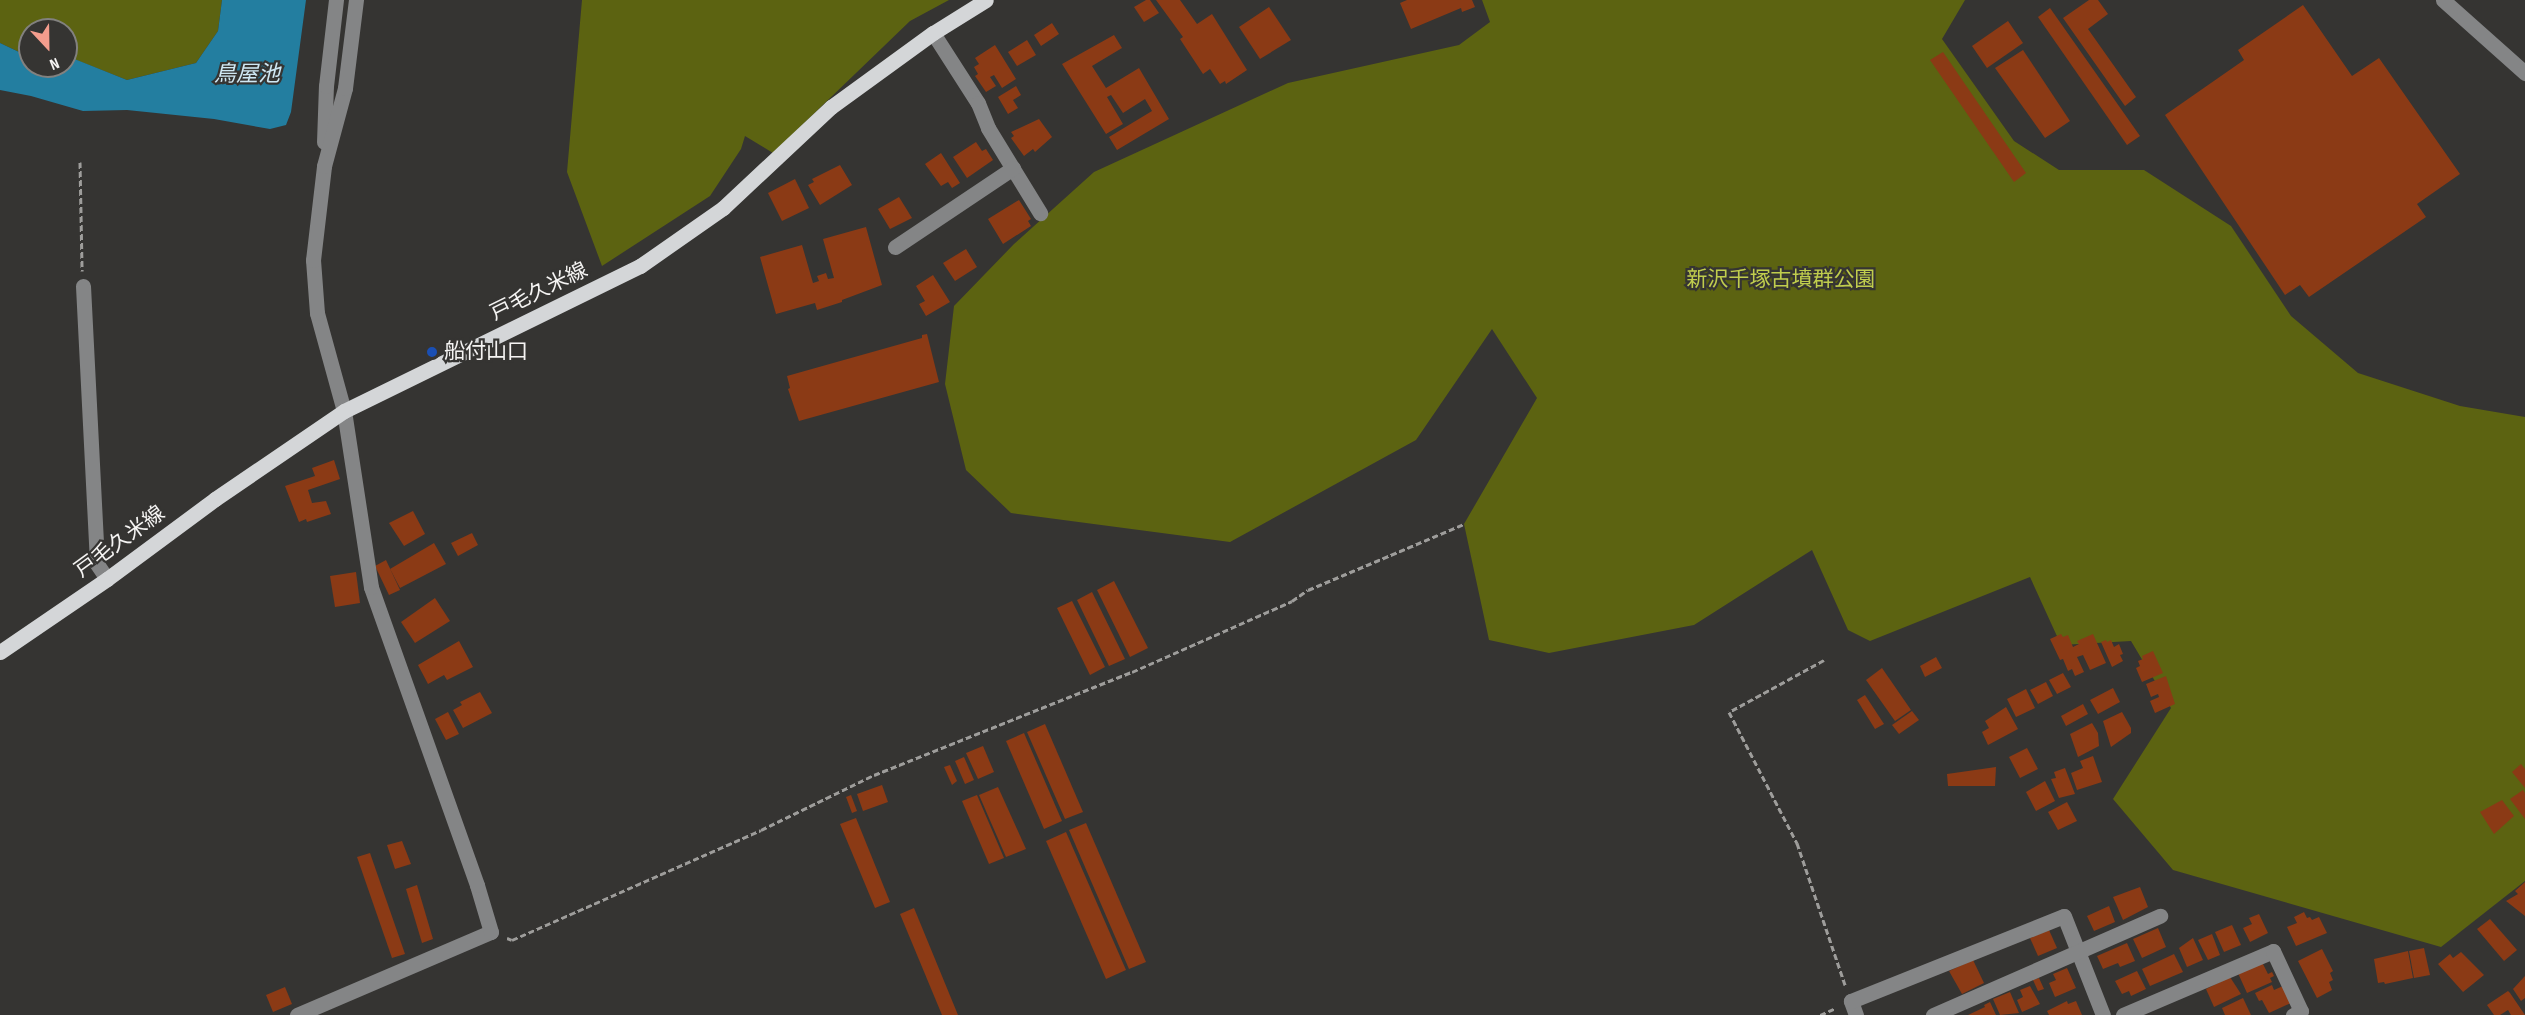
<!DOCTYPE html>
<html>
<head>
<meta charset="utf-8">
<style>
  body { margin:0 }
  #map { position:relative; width:2525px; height:1015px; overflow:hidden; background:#353432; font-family:"Sofia Sans Condensed","Noto Sans JP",sans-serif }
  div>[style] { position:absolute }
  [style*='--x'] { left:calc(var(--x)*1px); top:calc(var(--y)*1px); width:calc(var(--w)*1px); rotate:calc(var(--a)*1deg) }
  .green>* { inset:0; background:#5c6311 }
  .water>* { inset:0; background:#237ea0 }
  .building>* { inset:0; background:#8b3a15 }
  .path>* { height:3px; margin-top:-1.5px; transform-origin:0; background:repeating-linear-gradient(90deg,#9e9d9b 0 6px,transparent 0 9px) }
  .minor>* { height:15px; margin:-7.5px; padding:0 7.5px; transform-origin:7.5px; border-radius:7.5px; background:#848586 }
  .major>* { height:15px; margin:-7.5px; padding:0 7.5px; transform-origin:7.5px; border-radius:7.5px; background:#d4d6d8 }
  .dots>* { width:16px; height:16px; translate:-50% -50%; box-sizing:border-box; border:3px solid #353432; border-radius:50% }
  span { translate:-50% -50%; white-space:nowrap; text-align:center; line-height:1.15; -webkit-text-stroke:4.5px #353432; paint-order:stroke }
  .park-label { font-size:21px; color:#c0cd4d }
  .street-label { font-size:21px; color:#f5f4f3 }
  .poi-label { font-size:21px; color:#f5f4f3 }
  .left { translate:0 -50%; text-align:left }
  .water-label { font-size:22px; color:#d0e8f4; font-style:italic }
  .north { position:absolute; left:18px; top:18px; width:60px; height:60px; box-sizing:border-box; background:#353432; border:2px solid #82817f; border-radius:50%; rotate:158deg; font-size:16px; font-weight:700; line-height:24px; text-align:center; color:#f5f4f3 }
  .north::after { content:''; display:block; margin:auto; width:21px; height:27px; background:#f49d8d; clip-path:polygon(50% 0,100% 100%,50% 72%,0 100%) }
</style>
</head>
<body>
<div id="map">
  <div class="green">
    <div style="clip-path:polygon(0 0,222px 0,218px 31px,196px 63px,127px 80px,66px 56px,66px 30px,30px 30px,30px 53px,19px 52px,0 43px)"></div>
    <div style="clip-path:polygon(582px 0,949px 0,910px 21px,773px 153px,745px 136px,741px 149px,710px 196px,602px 266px,567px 172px)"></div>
    <div style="clip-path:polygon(1482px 0,1965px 0,1942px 39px,2014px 141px,2059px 170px,2144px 170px,2231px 226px,2291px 316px,2358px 373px,2460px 406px,2525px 417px,2525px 881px,2441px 947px,2173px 870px,2113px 799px,2171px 708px,2131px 641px,2061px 645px,2030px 577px,1870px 641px,1848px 630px,1812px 550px,1694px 625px,1549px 653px,1489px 640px,1464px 524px,1537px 398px,1492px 329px,1416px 440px,1230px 542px,1011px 513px,966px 470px,945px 384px,954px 306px,1014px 244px,1094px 172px,1288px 83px,1459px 45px,1490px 22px)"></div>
  </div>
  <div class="water">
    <div style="clip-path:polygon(222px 0,306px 0,291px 112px,286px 125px,270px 129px,214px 119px,127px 110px,83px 111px,31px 96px,0 90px,0 43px,19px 52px,30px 53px,30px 66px,66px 66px,67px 56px,127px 80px,196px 63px,218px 31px)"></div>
  </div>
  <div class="building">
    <div style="clip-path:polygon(1146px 0,1150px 0,1159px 13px,1144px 22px,1134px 7px)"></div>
    <div style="clip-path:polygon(1156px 0,1180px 0,1197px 24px,1212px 14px,1247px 70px,1226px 84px,1225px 81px,1220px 84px,1210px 69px,1203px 74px,1180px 39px,1183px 37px)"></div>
    <div style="clip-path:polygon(1407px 0,1472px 0,1475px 7px,1462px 12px,1461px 8px,1411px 29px,1400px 3px)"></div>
    <div style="clip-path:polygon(2089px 0,2098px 0,2108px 14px,2088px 29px,2136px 97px,2125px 106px,2063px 18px)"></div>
    <div style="clip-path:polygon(2303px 5px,2352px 76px,2379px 58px,2460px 174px,2417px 204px,2426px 217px,2309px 297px,2300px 285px,2285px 295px,2165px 115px,2244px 60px,2238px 50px)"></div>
    <div style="clip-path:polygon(1269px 7px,1291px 40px,1260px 59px,1239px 27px)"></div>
    <div style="clip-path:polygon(2050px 8px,2140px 136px,2127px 145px,2038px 17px)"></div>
    <div style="clip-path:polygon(2008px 21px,2023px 43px,1987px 68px,1972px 46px)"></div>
    <div style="clip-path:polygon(1052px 23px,1059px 34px,1041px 46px,1034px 35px)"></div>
    <div style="clip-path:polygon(1114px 35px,1122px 48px,1092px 66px,1106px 88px,1139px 68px,1169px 119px,1117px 150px,1109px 137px,1152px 111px,1145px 99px,1123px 113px,1111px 95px,1107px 97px,1123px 124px,1106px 134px,1062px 64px)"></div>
    <div style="clip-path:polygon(1027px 40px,1036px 55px,1017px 66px,1008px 52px)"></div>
    <div style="clip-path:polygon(995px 45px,1016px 79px,1002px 88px,994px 75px,990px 77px,996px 86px,986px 92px,975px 76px,978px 74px,974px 67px,979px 64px,975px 58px)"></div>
    <div style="clip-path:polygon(2023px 50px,2070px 121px,2045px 138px,1995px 68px)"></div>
    <div style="clip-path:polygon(1943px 52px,2026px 173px,2014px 182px,1930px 60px)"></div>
    <div style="clip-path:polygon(1016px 86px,1021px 95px,1013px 100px,1018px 108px,1008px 114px,998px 97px)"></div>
    <div style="clip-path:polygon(1039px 119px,1052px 137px,1035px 152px,1033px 149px,1024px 156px,1011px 138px,1014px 136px,1011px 132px)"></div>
    <div style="clip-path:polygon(976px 142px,982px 151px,986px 149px,993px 160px,967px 178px,953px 157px)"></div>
    <div style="clip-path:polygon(941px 153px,960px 183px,952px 188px,948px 182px,941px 186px,925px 164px)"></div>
    <div style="clip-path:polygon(840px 165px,852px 185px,820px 205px,808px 185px,814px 182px,812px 179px)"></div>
    <div style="clip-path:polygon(795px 179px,809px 208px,782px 221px,768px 193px)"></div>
    <div style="clip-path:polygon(899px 197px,912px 218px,890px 229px,878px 209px)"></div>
    <div style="clip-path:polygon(1019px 200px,1031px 219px,1028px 221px,1031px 226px,1003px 244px,988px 219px)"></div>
    <div style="clip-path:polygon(866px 227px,882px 285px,842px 300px,842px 302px,817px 310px,815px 303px,776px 314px,760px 257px,802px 245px,813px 283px,819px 281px,817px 276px,826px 273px,828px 279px,834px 278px,823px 239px)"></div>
    <div style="clip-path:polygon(966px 249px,977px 267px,955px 281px,943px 263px)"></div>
    <div style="clip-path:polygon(933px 275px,950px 302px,926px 316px,919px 304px,925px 301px,916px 286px)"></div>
    <div style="clip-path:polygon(927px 334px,939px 382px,799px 421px,788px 389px,790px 388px,787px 376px,922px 338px,922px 335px)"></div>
    <div style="clip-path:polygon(334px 460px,340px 479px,308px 490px,312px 503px,326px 501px,331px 514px,307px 522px,306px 519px,299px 522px,285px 486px,315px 476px,312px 468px)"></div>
    <div style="clip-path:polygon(413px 511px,425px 534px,404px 546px,389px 523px)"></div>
    <div style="clip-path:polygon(472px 533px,478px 545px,458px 556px,451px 543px)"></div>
    <div style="clip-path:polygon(434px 543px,446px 564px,400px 588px,390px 569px)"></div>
    <div style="clip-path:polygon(386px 560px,400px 590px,389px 595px,375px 566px)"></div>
    <div style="clip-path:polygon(356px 572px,360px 603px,335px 607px,330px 576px)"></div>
    <div style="clip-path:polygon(1114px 581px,1148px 648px,1130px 657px,1097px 590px)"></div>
    <div style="clip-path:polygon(1092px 592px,1125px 659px,1109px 666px,1077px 600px)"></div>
    <div style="clip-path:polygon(435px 598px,450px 621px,415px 643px,401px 622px)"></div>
    <div style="clip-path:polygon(1072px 601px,1105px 667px,1090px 675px,1057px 608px)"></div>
    <div style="clip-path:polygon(2061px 634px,2063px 637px,2068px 635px,2073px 647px,2079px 644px,2077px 641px,2093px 634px,2106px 663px,2090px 670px,2083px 655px,2077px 657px,2084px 672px,2075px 676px,2072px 669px,2068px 671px,2063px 659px,2060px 660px,2050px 639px)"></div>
    <div style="clip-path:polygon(2106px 640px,2107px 642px,2111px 640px,2114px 647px,2119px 644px,2123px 654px,2120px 655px,2123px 661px,2112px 667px,2101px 642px)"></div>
    <div style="clip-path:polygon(459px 641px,473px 667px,447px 680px,444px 675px,428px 684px,418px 665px)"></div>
    <div style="clip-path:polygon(2153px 651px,2163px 673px,2142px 682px,2136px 668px,2140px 666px,2138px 661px,2143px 659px,2142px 656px)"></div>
    <div style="clip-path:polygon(1936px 657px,1942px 668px,1925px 677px,1920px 666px)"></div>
    <div style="clip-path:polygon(1882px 668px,1911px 710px,1895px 721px,1866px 680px)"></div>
    <div style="clip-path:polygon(2063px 673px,2071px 687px,2057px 694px,2049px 680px)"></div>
    <div style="clip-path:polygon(2166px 676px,2175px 704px,2155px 713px,2150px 701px,2159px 697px,2158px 694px,2151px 697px,2146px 684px)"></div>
    <div style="clip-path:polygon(2046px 682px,2053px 696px,2038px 704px,2030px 690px)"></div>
    <div style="clip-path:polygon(2113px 688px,2120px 702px,2098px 714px,2090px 700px)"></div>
    <div style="clip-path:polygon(2026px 689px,2035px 708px,2016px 717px,2007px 699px)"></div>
    <div style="clip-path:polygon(480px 692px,492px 713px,463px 728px,453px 710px,462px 705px,460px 702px)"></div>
    <div style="clip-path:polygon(1865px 695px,1884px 724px,1875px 729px,1857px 700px)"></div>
    <div style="clip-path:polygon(2083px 704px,2088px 714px,2066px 726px,2061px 716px)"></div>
    <div style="clip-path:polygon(2006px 707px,2018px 729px,1988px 745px,1982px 732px,1989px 728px,1985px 721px)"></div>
    <div style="clip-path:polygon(1912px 711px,1919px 720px,1899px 734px,1892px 725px)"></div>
    <div style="clip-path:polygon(448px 712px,459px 734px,446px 740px,435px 719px)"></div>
    <div style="clip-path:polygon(2122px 712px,2131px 728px,2131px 733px,2111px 747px,2103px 721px)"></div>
    <div style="clip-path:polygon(2092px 723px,2098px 733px,2099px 746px,2078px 757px,2070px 734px)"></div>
    <div style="clip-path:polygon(1045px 724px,1083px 812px,1065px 819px,1027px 732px)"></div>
    <div style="clip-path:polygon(1024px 733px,1062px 821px,1044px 829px,1006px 741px)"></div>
    <div style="clip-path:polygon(983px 746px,994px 772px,978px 779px,966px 753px)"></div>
    <div style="clip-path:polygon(2027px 748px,2038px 769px,2020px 778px,2009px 757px)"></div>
    <div style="clip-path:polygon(2093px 756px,2102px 782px,2077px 790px,2071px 773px,2083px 768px,2080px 761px)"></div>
    <div style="clip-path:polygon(964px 757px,974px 780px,965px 784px,955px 761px)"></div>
    <div style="clip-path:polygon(2521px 764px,2525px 769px,2525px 788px,2512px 772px)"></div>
    <div style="clip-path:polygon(950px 765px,957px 781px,952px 785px,944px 767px)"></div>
    <div style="clip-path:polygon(1996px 767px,1995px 786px,1948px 786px,1947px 774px)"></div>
    <div style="clip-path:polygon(2065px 768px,2075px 794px,2059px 798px,2051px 779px,2056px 778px,2054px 772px)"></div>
    <div style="clip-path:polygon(2045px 781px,2055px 801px,2036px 811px,2026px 792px)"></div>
    <div style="clip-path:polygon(882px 785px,888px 802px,863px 811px,857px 794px)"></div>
    <div style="clip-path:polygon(998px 787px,1026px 849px,1006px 857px,979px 795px)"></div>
    <div style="clip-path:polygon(2523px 790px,2525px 793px,2525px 819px,2510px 799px)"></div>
    <div style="clip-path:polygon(851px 795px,857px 811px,852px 813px,846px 797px)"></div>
    <div style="clip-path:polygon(977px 795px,1004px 858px,989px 864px,962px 801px)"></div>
    <div style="clip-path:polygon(2502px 800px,2514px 816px,2494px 834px,2480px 812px)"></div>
    <div style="clip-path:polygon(2067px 802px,2077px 821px,2058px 830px,2048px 812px)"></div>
    <div style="clip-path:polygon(856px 818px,890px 902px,875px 908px,840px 824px)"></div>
    <div style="clip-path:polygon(1086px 823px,1146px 962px,1129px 969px,1069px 830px)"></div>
    <div style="clip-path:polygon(1066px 832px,1126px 970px,1106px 979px,1046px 841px)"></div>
    <div style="clip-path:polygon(402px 841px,411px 864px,395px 869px,387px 845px)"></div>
    <div style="clip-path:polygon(370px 853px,405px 954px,392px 958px,357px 857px)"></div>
    <div style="clip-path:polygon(2525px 882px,2525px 916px,2506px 901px,2518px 894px,2515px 891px)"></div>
    <div style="clip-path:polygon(417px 885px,433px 939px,422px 943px,406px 889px)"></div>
    <div style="clip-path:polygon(2140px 887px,2148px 907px,2123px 920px,2113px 897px)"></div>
    <div style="clip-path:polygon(2109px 906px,2115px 922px,2094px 931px,2087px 916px)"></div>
    <div style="clip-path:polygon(914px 908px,958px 1015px,942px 1015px,900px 914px)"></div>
    <div style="clip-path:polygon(2304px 912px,2307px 918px,2310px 917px,2312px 920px,2319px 917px,2327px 933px,2296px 946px,2287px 927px,2297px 923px,2294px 917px)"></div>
    <div style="clip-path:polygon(2259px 914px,2268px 933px,2250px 942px,2243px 928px,2252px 924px,2249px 918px)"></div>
    <div style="clip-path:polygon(2490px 919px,2517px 950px,2504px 961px,2477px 929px)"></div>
    <div style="clip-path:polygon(2232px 925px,2241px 945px,2224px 952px,2215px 932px)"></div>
    <div style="clip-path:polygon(2158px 928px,2166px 947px,2142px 958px,2133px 939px)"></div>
    <div style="clip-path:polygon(2049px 930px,2057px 948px,2038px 956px,2030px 938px)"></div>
    <div style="clip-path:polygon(2212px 934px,2220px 955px,2208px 960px,2198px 940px)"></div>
    <div style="clip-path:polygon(2193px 938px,2203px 960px,2187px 967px,2179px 948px)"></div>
    <div style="clip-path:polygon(2127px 943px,2135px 961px,2120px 967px,2118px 963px,2103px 969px,2097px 956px)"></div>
    <div style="clip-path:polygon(2424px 948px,2430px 975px,2414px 978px,2409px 951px)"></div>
    <div style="clip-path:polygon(2322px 949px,2333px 971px,2330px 973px,2333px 980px,2329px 982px,2332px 990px,2317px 998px,2298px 961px)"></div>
    <div style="clip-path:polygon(2408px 951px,2413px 978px,2385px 984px,2384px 982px,2378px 983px,2374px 959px)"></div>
    <div style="clip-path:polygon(2461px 952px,2484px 975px,2463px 992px,2438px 964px,2450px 954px,2453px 958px)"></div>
    <div style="clip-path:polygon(2174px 954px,2183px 972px,2150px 986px,2142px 969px)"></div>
    <div style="clip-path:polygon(1973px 960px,1984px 983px,1962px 994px,1949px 971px)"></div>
    <div style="clip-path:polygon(2261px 960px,2268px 974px,2272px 972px,2274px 976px,2270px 978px,2272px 982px,2247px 993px,2237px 971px)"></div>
    <div style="clip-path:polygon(2067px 968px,2076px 988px,2055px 997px,2049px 983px,2056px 980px,2053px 974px)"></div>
    <div style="clip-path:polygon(2137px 971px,2146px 989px,2131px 996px,2129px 991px,2122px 994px,2115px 981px)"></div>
    <div style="clip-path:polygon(2525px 976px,2525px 998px,2521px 1001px,2513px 989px)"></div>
    <div style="clip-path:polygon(2230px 977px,2241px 994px,2214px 1007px,2206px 989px)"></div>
    <div style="clip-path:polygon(2039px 978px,2044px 989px,2038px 991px,2033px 980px)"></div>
    <div style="clip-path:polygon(2272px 985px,2274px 990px,2283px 986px,2291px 1003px,2269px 1013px,2262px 1000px,2259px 1001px,2255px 993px)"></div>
    <div style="clip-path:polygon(2030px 986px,2040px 1004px,2022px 1012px,2017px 1000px,2023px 997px,2020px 990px)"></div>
    <div style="clip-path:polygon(285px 987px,292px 1004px,273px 1012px,266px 995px)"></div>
    <div style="clip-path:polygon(2508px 991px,2510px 993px,2525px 1015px,2511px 1015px,2508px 1010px,2500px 1015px,2494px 1015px,2487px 1005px)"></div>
    <div style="clip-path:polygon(2010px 992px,2019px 1013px,2000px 1015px,1993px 999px)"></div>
    <div style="clip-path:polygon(2243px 998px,2251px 1015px,2225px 1015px,2222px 1008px)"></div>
    <div style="clip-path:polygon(2067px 1001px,2068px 1004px,2076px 1001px,2082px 1015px,2049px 1015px,2047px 1011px)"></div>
    <div style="clip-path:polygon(1990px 1002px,1996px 1015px,1968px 1015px,1985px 1007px,1984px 1005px)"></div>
  </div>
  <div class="path">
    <div style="--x:80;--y:162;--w:109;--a:88.9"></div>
    <div style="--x:1824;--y:660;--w:108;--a:151.3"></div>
    <div style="--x:1729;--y:712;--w:148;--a:62.6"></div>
    <div style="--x:1797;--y:843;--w:150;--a:71.3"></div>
    <div style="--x:507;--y:938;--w:5;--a:22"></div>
    <div style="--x:512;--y:940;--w:272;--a:-23.8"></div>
    <div style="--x:761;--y:830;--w:126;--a:-26"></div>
    <div style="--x:874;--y:775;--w:278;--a:-21.8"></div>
    <div style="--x:1132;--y:672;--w:175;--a:-23.9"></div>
    <div style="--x:1292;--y:601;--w:19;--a:-35"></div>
    <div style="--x:1308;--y:590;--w:169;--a:-22.9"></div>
    <div style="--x:1820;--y:1015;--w:17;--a:-24"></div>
  </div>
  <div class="minor">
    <div style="--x:2443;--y:0;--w:110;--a:41.7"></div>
    <div style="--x:933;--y:33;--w:83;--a:57.3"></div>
    <div style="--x:978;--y:103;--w:27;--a:68"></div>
    <div style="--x:988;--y:128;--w:100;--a:58.5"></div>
    <div style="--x:324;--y:142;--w:56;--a:-88"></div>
    <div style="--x:326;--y:86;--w:87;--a:-83.4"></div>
    <div style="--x:895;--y:247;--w:142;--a:-33.8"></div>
    <div style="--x:83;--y:286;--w:278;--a:87.1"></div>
    <div style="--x:97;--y:564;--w:18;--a:56"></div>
    <div style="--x:297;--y:1015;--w:211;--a:-23.2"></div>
    <div style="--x:491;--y:932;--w:49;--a:-106.6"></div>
    <div style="--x:477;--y:885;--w:316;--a:-109.6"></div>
    <div style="--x:371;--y:587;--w:178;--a:-98.7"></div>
    <div style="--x:344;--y:411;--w:102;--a:-105.4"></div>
    <div style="--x:317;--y:313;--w:53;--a:-94.3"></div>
    <div style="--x:313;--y:260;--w:95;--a:-83.3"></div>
    <div style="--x:324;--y:166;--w:81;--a:-74.9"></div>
    <div style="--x:345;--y:88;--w:89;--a:-82.9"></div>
    <div style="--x:1856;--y:1015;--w:15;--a:-110"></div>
    <div style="--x:1851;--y:1001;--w:229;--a:-21.8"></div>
    <div style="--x:2064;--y:916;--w:106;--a:68.5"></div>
    <div style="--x:1933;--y:1015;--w:248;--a:-23.6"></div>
    <div style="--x:2123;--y:1015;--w:163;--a:-23.1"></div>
    <div style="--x:2273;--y:951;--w:66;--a:65"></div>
    <div style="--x:2301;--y:1011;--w:9;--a:153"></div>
  </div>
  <div class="major">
    <div style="--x:0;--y:652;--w:130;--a:-34.3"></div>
    <div style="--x:107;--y:579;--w:134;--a:-36.5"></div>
    <div style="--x:215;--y:499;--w:156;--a:-34.3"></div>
    <div style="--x:344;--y:411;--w:330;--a:-26.1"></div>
    <div style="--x:640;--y:266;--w:101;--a:-34.9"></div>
    <div style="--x:723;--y:208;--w:148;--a:-43.1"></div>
    <div style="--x:831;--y:107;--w:126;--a:-36"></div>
    <div style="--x:933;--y:33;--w:62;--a:-31.9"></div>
  </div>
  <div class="dots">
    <div style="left:432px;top:352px;background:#1a4fb4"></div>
  </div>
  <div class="park-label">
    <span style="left:1781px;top:280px">新沢千塚古墳群公園</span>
  </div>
  <div class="street-label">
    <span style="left:539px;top:292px;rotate:-26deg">戸毛久米線</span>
    <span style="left:120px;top:542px;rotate:-36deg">戸毛久米線</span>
  </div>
  <div class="poi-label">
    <span class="left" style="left:444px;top:352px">船付山口</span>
  </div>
  <div class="water-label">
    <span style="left:247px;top:75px">鳥屋池</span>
  </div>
  <div class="north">N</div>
</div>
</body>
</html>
